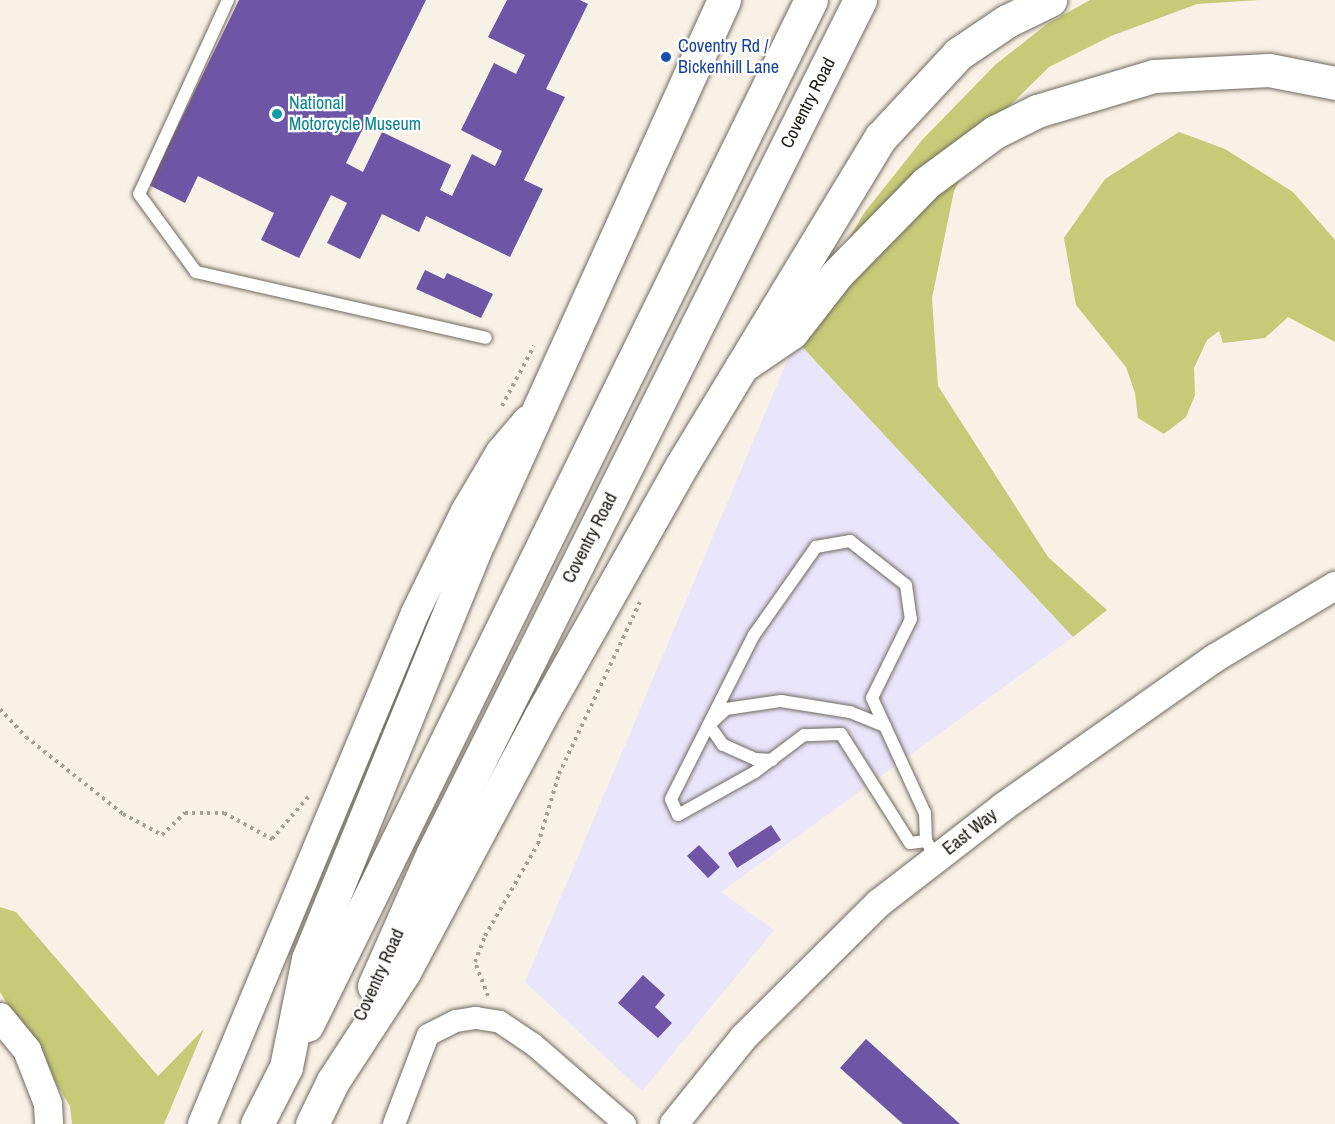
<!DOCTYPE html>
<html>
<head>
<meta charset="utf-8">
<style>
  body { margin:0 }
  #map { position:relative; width:1335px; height:1124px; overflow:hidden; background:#f8f1e5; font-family:"Archivo Narrow",sans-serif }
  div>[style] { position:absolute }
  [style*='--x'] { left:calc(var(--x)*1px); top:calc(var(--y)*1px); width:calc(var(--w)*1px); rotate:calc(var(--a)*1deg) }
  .industrial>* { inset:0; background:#e9e5fb }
  .green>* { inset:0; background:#c5cb76 }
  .building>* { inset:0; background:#6f55a5 }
  .path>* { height:4px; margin-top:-2px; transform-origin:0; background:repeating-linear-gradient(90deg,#a6a097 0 3px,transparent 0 7.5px) }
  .roads { filter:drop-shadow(0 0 2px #716b60) drop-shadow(0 0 2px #716b60) }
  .service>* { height:12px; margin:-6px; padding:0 6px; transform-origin:6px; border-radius:6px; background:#fff }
  .minor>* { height:22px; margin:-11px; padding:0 11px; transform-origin:11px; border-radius:11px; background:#fff }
  .tertiary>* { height:28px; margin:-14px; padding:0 14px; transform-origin:14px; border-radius:14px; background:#fff }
  .trunk>* { height:33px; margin:-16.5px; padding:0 16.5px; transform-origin:16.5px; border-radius:16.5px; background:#fff }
  .motorway>* { height:33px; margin:-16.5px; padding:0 16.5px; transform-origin:16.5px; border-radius:16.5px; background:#fff }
  .dots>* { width:16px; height:16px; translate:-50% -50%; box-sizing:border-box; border:3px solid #fff; border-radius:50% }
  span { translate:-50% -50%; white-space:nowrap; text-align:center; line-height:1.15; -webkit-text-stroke:4.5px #fff; paint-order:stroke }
  .transit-label { font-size:18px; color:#164399 }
  .left { translate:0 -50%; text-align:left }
  .street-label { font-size:18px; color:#171410 }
  .culture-label { font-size:18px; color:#0d838f }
</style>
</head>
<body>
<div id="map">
  <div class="industrial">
    <div style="clip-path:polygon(796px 340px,1073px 637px,721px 892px,774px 930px,642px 1091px,525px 982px)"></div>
  </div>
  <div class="green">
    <div style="clip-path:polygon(1090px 0,1259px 0,1197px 4px,1111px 36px,1049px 67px,988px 127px,954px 191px,932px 298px,938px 386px,1048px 557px,1107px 610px,1073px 637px,792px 336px,864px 213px,923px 139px,995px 65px,1047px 24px)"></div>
    <div style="clip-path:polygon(1179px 132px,1225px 149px,1293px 192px,1335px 240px,1335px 342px,1288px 317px,1265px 338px,1223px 343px,1219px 331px,1207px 340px,1194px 368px,1195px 395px,1186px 417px,1164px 434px,1138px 418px,1135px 393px,1126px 367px,1076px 305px,1064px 238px,1105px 179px)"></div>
    <div style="clip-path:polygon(0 907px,16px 912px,158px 1076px,204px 1029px,164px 1124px,72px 1124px,70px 1106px,0 992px)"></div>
  </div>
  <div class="building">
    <div style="clip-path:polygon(239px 0,426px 0,346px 163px,363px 172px,382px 132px,451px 165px,440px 190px,452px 196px,472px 154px,495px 166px,502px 151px,461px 130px,494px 63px,516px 74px,525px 55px,488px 37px,507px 0,580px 0,588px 4px,546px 89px,565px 97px,524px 180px,543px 189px,510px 257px,426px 216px,419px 232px,382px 214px,360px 259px,327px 243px,347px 203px,331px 195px,299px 258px,261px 240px,274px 213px,198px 176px,185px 203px,149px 185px)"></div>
    <div style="clip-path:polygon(425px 270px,444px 279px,447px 273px,493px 294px,481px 318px,416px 289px)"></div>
    <div style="clip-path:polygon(771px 825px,781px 840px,737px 868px,728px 853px)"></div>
    <div style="clip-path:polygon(699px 845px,720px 867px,708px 878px,687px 856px)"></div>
    <div style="clip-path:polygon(643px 975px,665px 995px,655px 1007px,672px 1023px,658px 1038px,618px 1003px)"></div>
    <div style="clip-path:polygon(866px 1039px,960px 1124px,903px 1124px,840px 1068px)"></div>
  </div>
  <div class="path">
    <div style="--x:502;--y:406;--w:68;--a:-61.9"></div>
    <div style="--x:0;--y:709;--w:38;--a:47"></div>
    <div style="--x:26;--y:737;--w:124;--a:38.4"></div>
    <div style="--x:123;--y:814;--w:44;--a:28.3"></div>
    <div style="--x:162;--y:835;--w:32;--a:-44"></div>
    <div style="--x:185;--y:813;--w:39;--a:0"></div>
    <div style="--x:224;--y:813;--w:55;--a:28.4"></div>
    <div style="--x:272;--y:839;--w:57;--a:-49.3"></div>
    <div style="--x:488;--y:996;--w:36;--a:-111"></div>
    <div style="--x:475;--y:962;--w:28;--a:-69"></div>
    <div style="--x:485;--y:936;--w:106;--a:-60.1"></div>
    <div style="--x:538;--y:844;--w:73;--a:-73.3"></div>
    <div style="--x:559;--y:774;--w:190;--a:-64.8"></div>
  </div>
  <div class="roads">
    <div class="service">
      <div style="--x:228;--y:0;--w:213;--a:114.6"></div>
      <div style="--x:139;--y:194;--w:97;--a:53.8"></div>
      <div style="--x:196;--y:272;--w:297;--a:12.8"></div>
      <div style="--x:772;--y:760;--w:17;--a:-177"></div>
      <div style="--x:755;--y:759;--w:35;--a:-156"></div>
      <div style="--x:723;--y:745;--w:24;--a:-125"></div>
      <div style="--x:709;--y:725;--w:23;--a:-43"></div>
      <div style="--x:726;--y:709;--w:56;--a:-8.3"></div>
      <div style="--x:781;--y:701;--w:70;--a:9.1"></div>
      <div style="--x:850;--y:712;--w:38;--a:22"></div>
      <div style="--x:926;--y:841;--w:16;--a:173"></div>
      <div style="--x:910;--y:843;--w:129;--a:-122.3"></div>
      <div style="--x:841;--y:734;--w:37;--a:178"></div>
      <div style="--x:804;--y:735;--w:61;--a:142.9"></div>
      <div style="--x:755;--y:772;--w:88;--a:150.8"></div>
      <div style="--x:678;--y:815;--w:17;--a:-114"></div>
      <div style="--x:671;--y:799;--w:184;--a:-63.2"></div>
      <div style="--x:754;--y:635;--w:108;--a:-54.8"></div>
      <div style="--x:816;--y:547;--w:35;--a:-10"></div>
      <div style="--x:850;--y:541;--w:71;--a:38.2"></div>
      <div style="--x:906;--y:585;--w:34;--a:82"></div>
      <div style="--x:911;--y:619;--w:88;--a:116.3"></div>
      <div style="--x:872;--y:698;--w:127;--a:65.3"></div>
      <div style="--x:925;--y:813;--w:28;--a:88"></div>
      <div style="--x:926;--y:841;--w:20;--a:57"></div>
    </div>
    <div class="minor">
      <div style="--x:394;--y:1124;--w:95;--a:-69.1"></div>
      <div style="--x:428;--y:1035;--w:31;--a:-27"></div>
      <div style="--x:456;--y:1021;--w:20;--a:-9"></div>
      <div style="--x:476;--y:1018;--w:24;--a:9"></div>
      <div style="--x:500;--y:1022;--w:40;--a:34"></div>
      <div style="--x:533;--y:1044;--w:122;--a:41"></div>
    </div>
    <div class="tertiary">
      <div style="--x:0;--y:1017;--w:43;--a:50.7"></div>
      <div style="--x:27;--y:1050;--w:58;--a:68.7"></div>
      <div style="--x:48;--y:1104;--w:20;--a:87"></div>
      <div style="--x:202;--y:1124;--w:554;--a:-67.37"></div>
      <div style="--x:415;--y:613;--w:114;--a:-63.9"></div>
      <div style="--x:465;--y:511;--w:69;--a:-59.3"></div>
      <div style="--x:500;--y:452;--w:42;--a:-49.8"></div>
      <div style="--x:674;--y:1124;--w:112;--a:-51.2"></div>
      <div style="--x:744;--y:1037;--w:190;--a:-44.8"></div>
      <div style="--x:879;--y:903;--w:157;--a:-37.7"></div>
      <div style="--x:1003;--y:807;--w:259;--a:-35.1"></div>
      <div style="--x:1215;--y:658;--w:140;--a:-31"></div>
    </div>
    <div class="trunk">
      <div style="--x:374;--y:986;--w:145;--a:-66.1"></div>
      <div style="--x:433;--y:853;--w:954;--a:-63.41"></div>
      <div style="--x:307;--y:1025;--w:1142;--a:-63.82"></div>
      <div style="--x:257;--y:1124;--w:64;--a:-63"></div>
      <div style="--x:286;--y:1067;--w:110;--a:-78.5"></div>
      <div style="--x:308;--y:959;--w:452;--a:-67.8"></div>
      <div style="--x:479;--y:541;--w:594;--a:-65.64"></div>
      <div style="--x:312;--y:1124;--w:48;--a:-64"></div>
      <div style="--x:333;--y:1081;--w:130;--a:-56.9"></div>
      <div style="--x:404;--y:972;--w:289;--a:-61.9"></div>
      <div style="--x:540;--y:717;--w:289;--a:-60.6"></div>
      <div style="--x:682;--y:465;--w:384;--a:-58.8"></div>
      <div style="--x:881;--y:137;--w:113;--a:-47.1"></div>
      <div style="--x:958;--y:54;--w:59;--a:-34"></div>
      <div style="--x:1007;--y:21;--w:48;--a:-26"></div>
    </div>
    <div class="motorway">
      <div style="--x:742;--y:366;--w:60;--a:-34.2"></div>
      <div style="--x:792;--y:332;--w:73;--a:-52.2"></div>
      <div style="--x:837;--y:274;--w:127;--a:-45.6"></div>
      <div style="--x:926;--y:183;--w:86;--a:-36.5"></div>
      <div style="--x:995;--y:132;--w:47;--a:-26.6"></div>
      <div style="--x:1037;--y:111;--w:122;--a:-16.7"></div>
      <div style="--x:1154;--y:76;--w:115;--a:-3"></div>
      <div style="--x:1269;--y:70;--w:67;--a:11.1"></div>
    </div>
  </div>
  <div class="dots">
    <div style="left:666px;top:57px;background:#1a4fb4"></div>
    <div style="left:277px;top:114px;background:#0f9aa8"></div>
  </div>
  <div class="transit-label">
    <span class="left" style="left:678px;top:57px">Coventry Rd /<br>Bickenhill Lane</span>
  </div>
  <div class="street-label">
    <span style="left:808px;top:103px;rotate:-63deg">Coventry Road</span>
    <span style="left:590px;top:538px;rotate:-63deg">Coventry Road</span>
    <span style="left:970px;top:832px;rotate:-38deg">East Way</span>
    <span style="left:379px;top:975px;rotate:-66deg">Coventry Road</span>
  </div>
  <div class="culture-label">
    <span class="left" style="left:289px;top:114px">National<br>Motorcycle Museum</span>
  </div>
</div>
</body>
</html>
